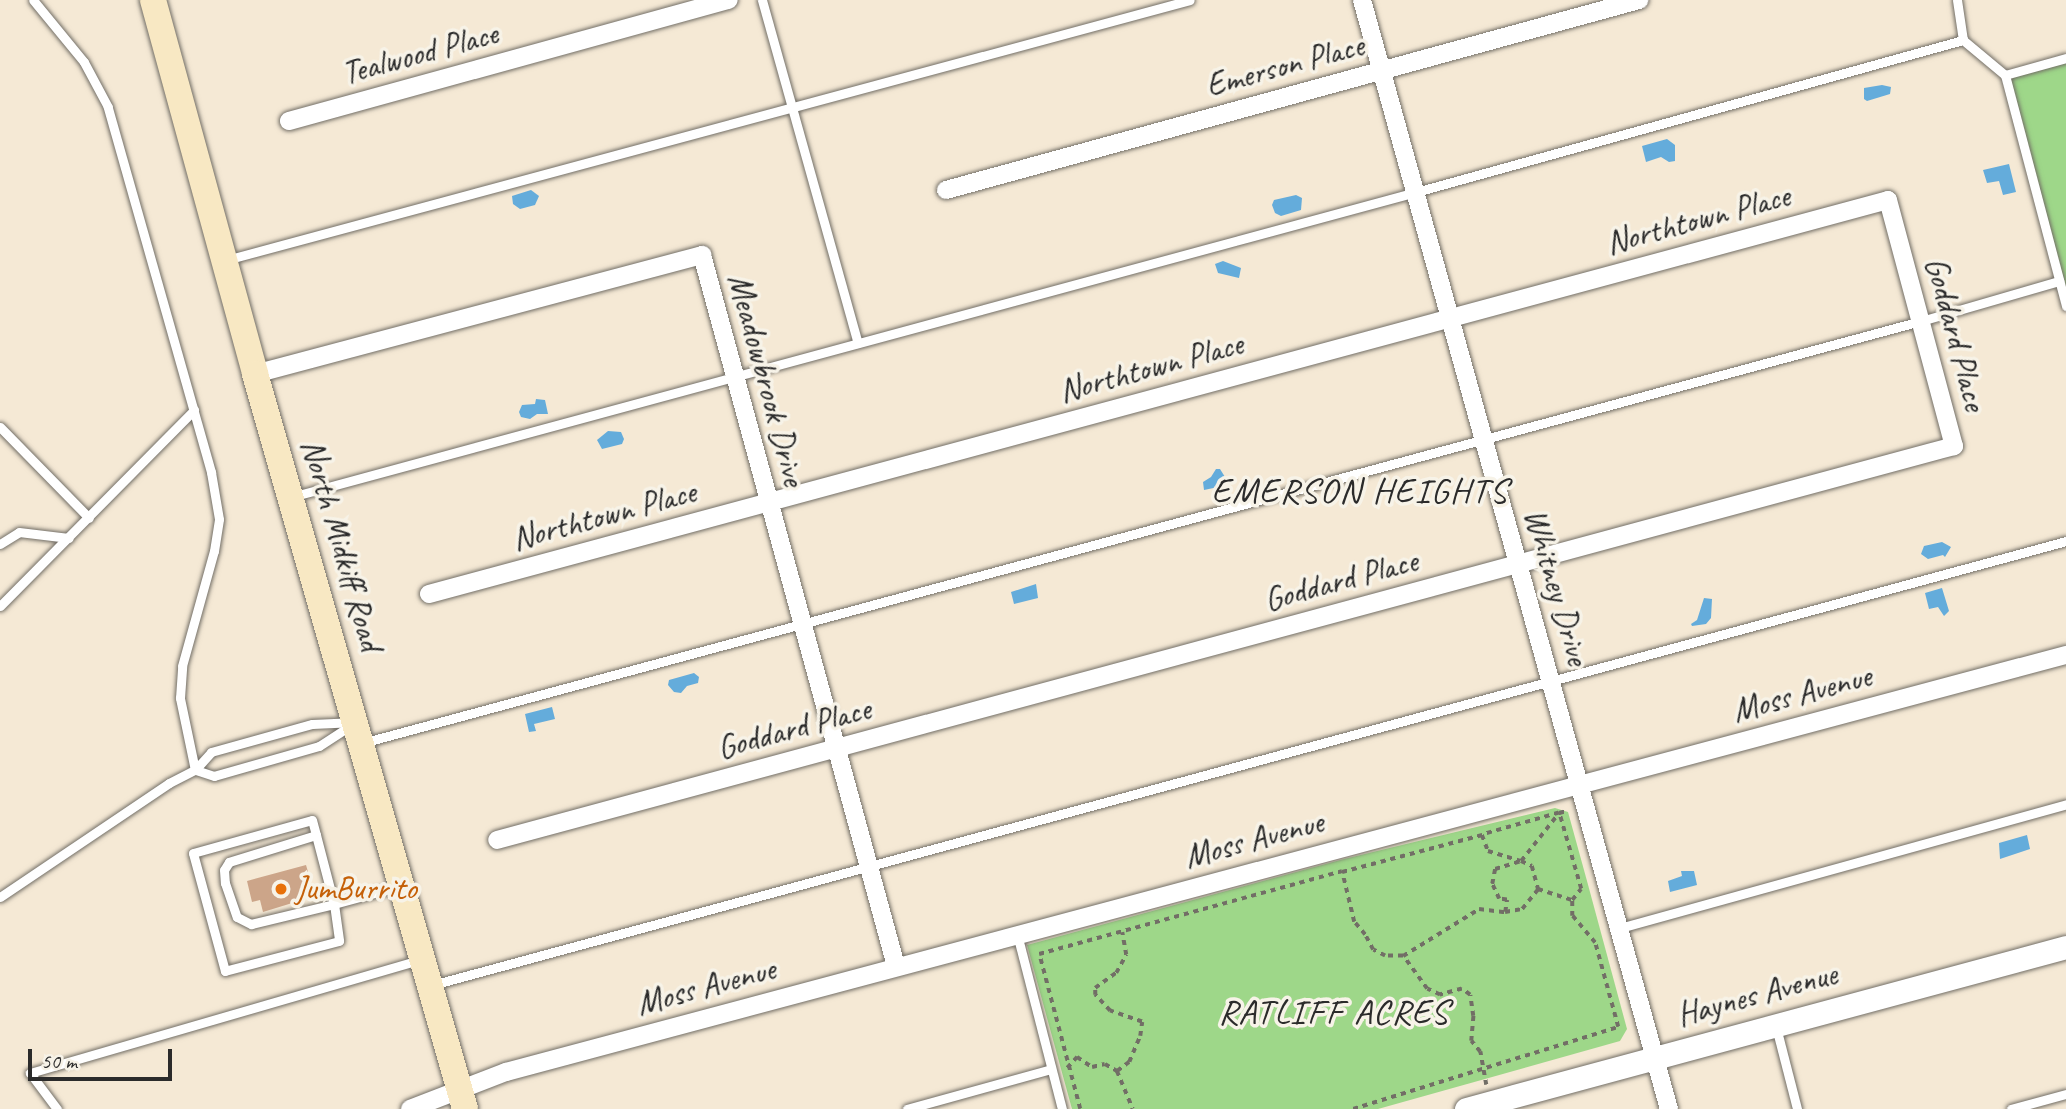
<!DOCTYPE html>
<html>
<head>
<meta charset="utf-8">
<style>
  body { margin:0 }
  #map { position:relative; width:2066px; height:1109px; overflow:hidden; background:#f5e9d5; font-family:Caveat,sans-serif }
  div>[style] { position:absolute }
  [style*='--x'] { left:calc(var(--x)*1px); top:calc(var(--y)*1px); width:calc(var(--w)*1px); rotate:calc(var(--a)*1deg) }
  .green>* { inset:0; background:#9ed789 }
  .water>* { inset:0; background:#64acdb }
  .building>* { inset:0; background:#cca589 }
  .path>* { height:3.5px; margin-top:-1.75px; transform-origin:0; background:repeating-linear-gradient(90deg,#726e66 0 5px,transparent 0 10px) }
  .roads { filter:drop-shadow(0 0 2px #726e66) drop-shadow(0 0 2px #726e66) }
  .service>* { height:9px; margin:-4.5px; padding:0 4.5px; transform-origin:4.5px; border-radius:4.5px; background:#fff }
  .minor>* { height:18px; margin:-9px; padding:0 9px; transform-origin:9px; border-radius:9px; background:#fff }
  .tertiary>* { height:23px; margin:-11.5px; padding:0 11.5px; transform-origin:11.5px; border-radius:11.5px; background:#fff }
  .secondary>* { height:26px; margin:-13px; padding:0 13px; transform-origin:13px; border-radius:13px; background:#f8e8c3 }
  .dots>* { width:19px; height:19px; translate:-50% -50%; box-sizing:border-box; border:4px solid #f7f3e8; border-radius:50% }
  span { translate:-50% -50%; white-space:nowrap; text-align:center; line-height:1.15; -webkit-text-stroke:7px #f7f3e8; paint-order:stroke }
  .street-label { font-size:33px; color:#2b2b2b }
  .food-label { font-size:33px; color:#c56008 }
  .left { translate:0 -50%; text-align:left }
  .neighbourhood-label { font-size:35px; color:#2b2b2b; letter-spacing:2px }
  .scale { position:absolute; left:28px; top:1049px; width:144px; height:32px; box-sizing:border-box; border:4px solid #2b2b2b; border-top:0; padding-left:9px; font-size:21px; line-height:24px; white-space:nowrap; color:#2b2b2b; -webkit-text-stroke:5px #f7f3e8; paint-order:stroke }
</style>
</head>
<body>
<div id="map">
  <div class="green">
    <div style="clip-path:polygon(2066px 58px,2066px 306px,2005px 75px)"></div>
    <div style="clip-path:polygon(1555px 808px,1568px 812px,1587px 881px,1627px 1029px,1620px 1041px,1378px 1109px,1072px 1109px,1027px 945px,1344px 859px)"></div>
  </div>
  <div class="water">
    <div style="clip-path:polygon(1882px 85px,1891px 87px,1890px 94px,1867px 101px,1864px 99px,1864px 88px)"></div>
    <div style="clip-path:polygon(1667px 139px,1675px 145px,1675px 161px,1669px 162px,1661px 157px,1646px 162px,1642px 146px)"></div>
    <div style="clip-path:polygon(2009px 164px,2016px 192px,2003px 195px,1999px 181px,1987px 183px,1983px 170px)"></div>
    <div style="clip-path:polygon(531px 190px,539px 196px,535px 205px,520px 209px,513px 204px,512px 196px)"></div>
    <div style="clip-path:polygon(1296px 195px,1302px 198px,1301px 210px,1281px 216px,1275px 213px,1272px 205px,1274px 200px)"></div>
    <div style="clip-path:polygon(1223px 261px,1241px 268px,1239px 278px,1218px 273px,1215px 264px)"></div>
    <div style="clip-path:polygon(536px 399px,545px 400px,548px 414px,537px 414px,530px 419px,521px 417px,519px 412px,522px 405px,535px 404px)"></div>
    <div style="clip-path:polygon(608px 431px,621px 432px,624px 439px,622px 444px,602px 449px,597px 440px)"></div>
    <div style="clip-path:polygon(1216px 469px,1220px 469px,1225px 477px,1223px 486px,1204px 490px,1203px 482px,1211px 477px)"></div>
    <div style="clip-path:polygon(1942px 542px,1951px 547px,1945px 557px,1943px 555px,1928px 559px,1921px 554px,1924px 546px)"></div>
    <div style="clip-path:polygon(1036px 584px,1038px 598px,1014px 604px,1011px 592px)"></div>
    <div style="clip-path:polygon(1942px 588px,1949px 611px,1944px 616px,1938px 607px,1929px 609px,1925px 593px)"></div>
    <div style="clip-path:polygon(1704px 598px,1712px 599px,1711px 618px,1706px 624px,1692px 626px,1691px 624px,1697px 620px)"></div>
    <div style="clip-path:polygon(694px 673px,699px 677px,698px 683px,687px 686px,681px 693px,674px 692px,668px 685px,669px 680px)"></div>
    <div style="clip-path:polygon(552px 707px,555px 719px,534px 724px,536px 731px,529px 732px,525px 714px)"></div>
    <div style="clip-path:polygon(2027px 835px,2030px 849px,2000px 859px,1999px 843px)"></div>
    <div style="clip-path:polygon(1681px 871px,1694px 871px,1697px 885px,1670px 892px,1668px 881px,1682px 876px)"></div>
  </div>
  <div class="building">
    <div style="clip-path:polygon(306px 865px,315px 896px,263px 912px,260px 900px,252px 902px,247px 881px)"></div>
  </div>
  <div class="path">
    <div style="--x:1505;--y:912;--w:12;--a:-81"></div>
    <div style="--x:1507;--y:900;--w:8;--a:-173"></div>
    <div style="--x:1499;--y:899;--w:17;--a:-115"></div>
    <div style="--x:1492;--y:884;--w:15;--a:-79"></div>
    <div style="--x:1495;--y:869;--w:27;--a:-17"></div>
    <div style="--x:1521;--y:861;--w:12;--a:24"></div>
    <div style="--x:1532;--y:866;--w:24;--a:75"></div>
    <div style="--x:1538;--y:889;--w:36;--a:18"></div>
    <div style="--x:1403;--y:956;--w:89;--a:-31.7"></div>
    <div style="--x:1479;--y:909;--w:26;--a:7"></div>
    <div style="--x:1505;--y:912;--w:17;--a:-10"></div>
    <div style="--x:1522;--y:909;--w:26;--a:-51"></div>
    <div style="--x:1067;--y:1068;--w:15;--a:-48"></div>
    <div style="--x:1077;--y:1057;--w:18;--a:34"></div>
    <div style="--x:1092;--y:1067;--w:13;--a:-13"></div>
    <div style="--x:1105;--y:1064;--w:14;--a:30"></div>
    <div style="--x:1117;--y:1071;--w:15;--a:-37"></div>
    <div style="--x:1129;--y:1062;--w:28;--a:-67"></div>
    <div style="--x:1140;--y:1036;--w:14;--a:-82"></div>
    <div style="--x:1142;--y:1022;--w:34;--a:-161"></div>
    <div style="--x:1110;--y:1011;--w:22;--a:-133"></div>
    <div style="--x:1095;--y:995;--w:7;--a:-90"></div>
    <div style="--x:1095;--y:988;--w:26;--a:-36"></div>
    <div style="--x:1116;--y:973;--w:21;--a:-61"></div>
    <div style="--x:1126;--y:955;--w:23;--a:-100"></div>
    <div style="--x:1117;--y:1071;--w:41;--a:67.2"></div>
    <div style="--x:1486;--y:1085;--w:34;--a:-100"></div>
    <div style="--x:1480;--y:1052;--w:14;--a:-129"></div>
    <div style="--x:1471;--y:1041;--w:25;--a:-85"></div>
    <div style="--x:1473;--y:1016;--w:21;--a:-98"></div>
    <div style="--x:1470;--y:995;--w:10;--a:-143"></div>
    <div style="--x:1462;--y:989;--w:23;--a:165"></div>
    <div style="--x:1440;--y:995;--w:14;--a:-155"></div>
    <div style="--x:1427;--y:989;--w:41;--a:-126"></div>
    <div style="--x:1403;--y:956;--w:18;--a:180"></div>
    <div style="--x:1385;--y:956;--w:13;--a:-153"></div>
    <div style="--x:1373;--y:950;--w:17;--a:-118"></div>
    <div style="--x:1365;--y:935;--w:17;--a:-130"></div>
    <div style="--x:1354;--y:922;--w:51;--a:-103.5"></div>
    <div style="--x:1342;--y:872;--w:145;--a:-14.8"></div>
    <div style="--x:1482;--y:835;--w:17;--a:69"></div>
    <div style="--x:1488;--y:851;--w:34;--a:17"></div>
    <div style="--x:1521;--y:861;--w:61;--a:-51.6"></div>
    <div style="--x:1559;--y:813;--w:8;--a:-14"></div>
    <div style="--x:1080;--y:1109;--w:160;--a:-104.8"></div>
    <div style="--x:1039;--y:954;--w:314;--a:-15.3"></div>
    <div style="--x:1353;--y:1109;--w:277;--a:-17.2"></div>
    <div style="--x:1618;--y:1027;--w:87;--a:-105.3"></div>
    <div style="--x:1595;--y:943;--w:35;--a:-130"></div>
    <div style="--x:1572;--y:916;--w:16;--a:-90"></div>
    <div style="--x:1572;--y:900;--w:14;--a:-51"></div>
    <div style="--x:1581;--y:889;--w:79;--a:-106.1"></div>
    <div style="--x:1559;--y:813;--w:80;--a:164.1"></div>
  </div>
  <div class="roads">
    <div class="service">
      <div style="--x:762;--y:0;--w:356;--a:74.4"></div>
      <div style="--x:1957;--y:0;--w:40;--a:81.5"></div>
      <div style="--x:1963;--y:40;--w:55;--a:39.8"></div>
      <div style="--x:2005;--y:75;--w:63;--a:-15.6"></div>
      <div style="--x:2005;--y:75;--w:239;--a:75.2"></div>
      <div style="--x:226;--y:260;--w:998;--a:-15.09"></div>
      <div style="--x:0;--y:427;--w:127;--a:45.6"></div>
      <div style="--x:291;--y:497;--w:1166;--a:-15.17"></div>
      <div style="--x:1416;--y:192;--w:568;--a:-15.53"></div>
      <div style="--x:0;--y:544;--w:22;--a:-32"></div>
      <div style="--x:19;--y:532;--w:50;--a:6.8"></div>
      <div style="--x:0;--y:606;--w:276;--a:-45.3"></div>
      <div style="--x:356;--y:722;--w:44;--a:147"></div>
      <div style="--x:319;--y:746;--w:109;--a:164.1"></div>
      <div style="--x:214;--y:776;--w:20;--a:-162"></div>
      <div style="--x:195;--y:770;--w:24;--a:-48"></div>
      <div style="--x:211;--y:752;--w:105;--a:-15.5"></div>
      <div style="--x:312;--y:724;--w:44;--a:-2.6"></div>
      <div style="--x:362;--y:743;--w:1615;--a:-15.15"></div>
      <div style="--x:1921;--y:321;--w:144;--a:-16.2"></div>
      <div style="--x:316;--y:835;--w:91;--a:162.8"></div>
      <div style="--x:229;--y:862;--w:9;--a:122"></div>
      <div style="--x:224;--y:870;--w:13;--a:86"></div>
      <div style="--x:225;--y:883;--w:36;--a:71"></div>
      <div style="--x:237;--y:917;--w:16;--a:27"></div>
      <div style="--x:251;--y:924;--w:85;--a:-13.5"></div>
      <div style="--x:334;--y:904;--w:37;--a:82"></div>
      <div style="--x:339;--y:941;--w:118;--a:165.3"></div>
      <div style="--x:225;--y:971;--w:122;--a:-105.2"></div>
      <div style="--x:193;--y:853;--w:123;--a:-15.5"></div>
      <div style="--x:312;--y:820;--w:16;--a:75"></div>
      <div style="--x:316;--y:835;--w:71;--a:75.4"></div>
      <div style="--x:334;--y:904;--w:68;--a:-15.3"></div>
      <div style="--x:0;--y:897;--w:204;--a:-34"></div>
      <div style="--x:169;--y:783;--w:29;--a:-27"></div>
      <div style="--x:195;--y:770;--w:74;--a:-101.8"></div>
      <div style="--x:180;--y:698;--w:32;--a:-86"></div>
      <div style="--x:182;--y:666;--w:119;--a:-74.5"></div>
      <div style="--x:214;--y:551;--w:32;--a:-81"></div>
      <div style="--x:219;--y:519;--w:48;--a:-99.7"></div>
      <div style="--x:211;--y:472;--w:379;--a:-105.8"></div>
      <div style="--x:108;--y:107;--w:51;--a:-118.1"></div>
      <div style="--x:84;--y:62;--w:80;--a:-129.4"></div>
      <div style="--x:1620;--y:928;--w:463;--a:-15.5"></div>
      <div style="--x:1017;--y:934;--w:181;--a:75.6"></div>
      <div style="--x:432;--y:985;--w:1693;--a:-15.2"></div>
      <div style="--x:1776;--y:1027;--w:85;--a:75.6"></div>
      <div style="--x:57;--y:1109;--w:45;--a:-126.9"></div>
      <div style="--x:30;--y:1073;--w:406;--a:-16.2"></div>
      <div style="--x:907;--y:1109;--w:149;--a:-15.5"></div>
      <div style="--x:2011;--y:1109;--w:57;--a:-15.3"></div>
    </div>
    <div class="minor">
      <div style="--x:1362;--y:0;--w:1151;--a:74.53"></div>
      <div style="--x:289;--y:121;--w:456;--a:-15.4"></div>
      <div style="--x:946;--y:190;--w:719;--a:-15.33"></div>
      <div style="--x:255;--y:374;--w:463;--a:-14.9"></div>
      <div style="--x:702;--y:255;--w:737;--a:74.74"></div>
      <div style="--x:429;--y:594;--w:1511;--a:-15.11"></div>
      <div style="--x:1888;--y:200;--w:255;--a:75"></div>
      <div style="--x:1954;--y:446;--w:1509;--a:164.87"></div>
      <div style="--x:410;--y:1109;--w:103;--a:-21.1"></div>
      <div style="--x:506;--y:1072;--w:1615;--a:-14.97"></div>
    </div>
    <div class="tertiary">
      <div style="--x:1466;--y:1109;--w:621;--a:-15.11"></div>
    </div>
    <div class="secondary">
      <div style="--x:153;--y:0;--w:388;--a:74.7"></div>
      <div style="--x:255;--y:374;--w:764;--a:74.05"></div>
    </div>
  </div>
  <div class="dots">
    <div style="left:281px;top:889px;background:#e8710a"></div>
  </div>
  <div class="street-label">
    <span style="left:420px;top:54px;rotate:-15deg">Tealwood Place</span>
    <span style="left:1285px;top:66px;rotate:-15deg">Emerson Place</span>
    <span style="left:1698px;top:220px;rotate:-15deg">Northtown Place</span>
    <span style="left:1955px;top:334px;rotate:75deg">Goddard Place</span>
    <span style="left:1151px;top:368px;rotate:-15deg">Northtown Place</span>
    <span style="left:766px;top:380px;rotate:75deg">Meadowbrook Drive</span>
    <span style="left:604px;top:516px;rotate:-15deg">Northtown Place</span>
    <span style="left:341px;top:545px;rotate:74deg">North Midkiff Road</span>
    <span style="left:1341px;top:581px;rotate:-15deg">Goddard Place</span>
    <span style="left:1556px;top:587px;rotate:74deg">Whitney Drive</span>
    <span style="left:1802px;top:694px;rotate:-15deg">Moss Avenue</span>
    <span style="left:794px;top:729px;rotate:-15deg">Goddard Place</span>
    <span style="left:1254px;top:840px;rotate:-15deg">Moss Avenue</span>
    <span style="left:706px;top:987px;rotate:-15deg">Moss Avenue</span>
    <span style="left:1757px;top:995px;rotate:-15deg">Haynes Avenue</span>
  </div>
  <div class="food-label">
    <span class="left" style="left:295px;top:889px">JumBurrito</span>
  </div>
  <div class="neighbourhood-label">
    <span style="left:1360px;top:491px">EMERSON HEIGHTS</span>
    <span style="left:1334px;top:1012px">RATLIFF ACRES</span>
  </div>
  <div class="scale">50 m</div>
</div>
</body>
</html>
